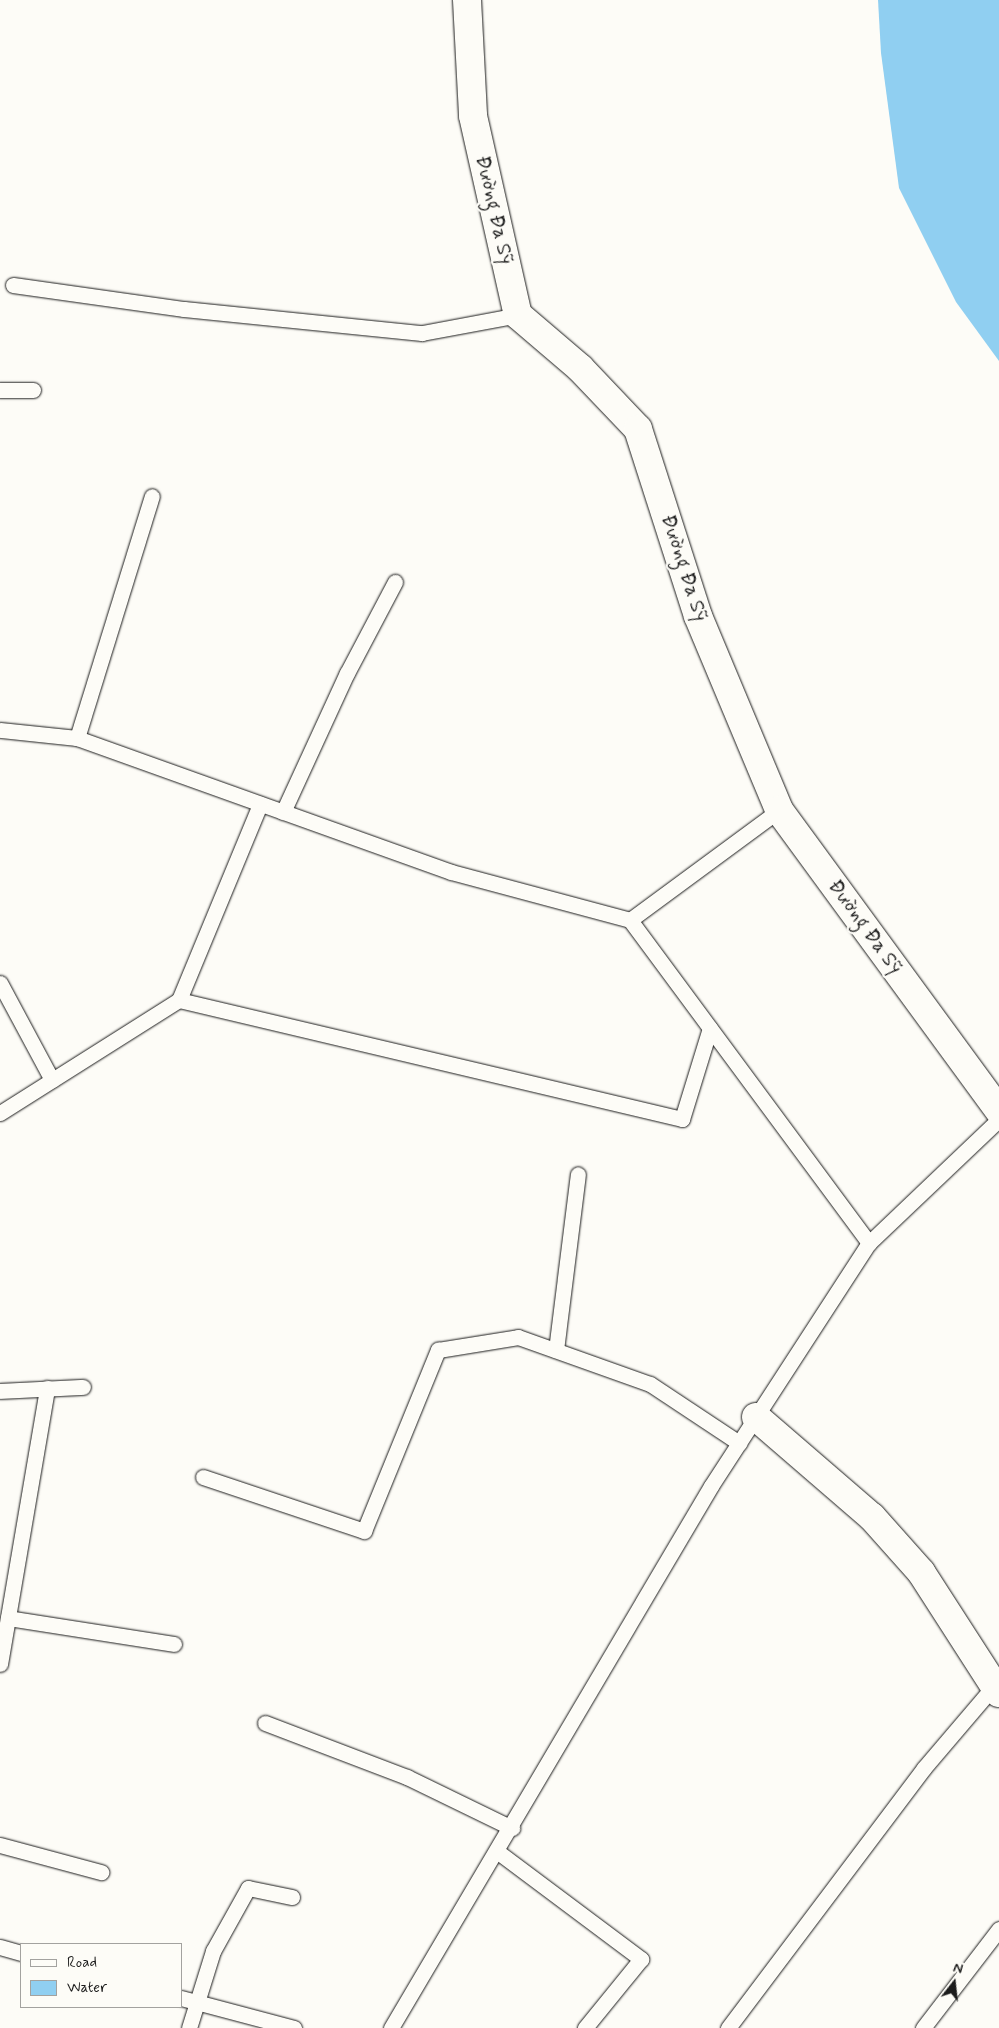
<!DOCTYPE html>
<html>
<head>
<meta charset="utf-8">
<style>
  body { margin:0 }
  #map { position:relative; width:999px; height:2028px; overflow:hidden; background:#fdfcf7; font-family:Mynerve,sans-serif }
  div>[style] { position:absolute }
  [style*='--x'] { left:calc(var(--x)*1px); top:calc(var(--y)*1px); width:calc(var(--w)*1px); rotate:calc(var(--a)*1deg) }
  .water>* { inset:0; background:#90cff1 }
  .roads { filter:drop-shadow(0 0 1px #1c1c1c) drop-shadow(0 0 1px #1c1c1c) }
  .lane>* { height:15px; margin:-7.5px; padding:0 7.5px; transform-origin:7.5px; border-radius:7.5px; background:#fdfcf7 }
  .street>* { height:28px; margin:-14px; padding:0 14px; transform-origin:14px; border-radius:14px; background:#fdfcf7 }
  .secondary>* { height:28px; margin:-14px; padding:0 14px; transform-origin:14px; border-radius:14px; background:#fdfcf7 }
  span { translate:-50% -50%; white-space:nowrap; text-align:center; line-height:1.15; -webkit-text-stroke:4.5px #fdfcf7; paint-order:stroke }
  .street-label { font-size:20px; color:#1c1c1c }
  .legend { position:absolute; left:20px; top:1943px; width:162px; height:65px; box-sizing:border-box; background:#fdfcf7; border:1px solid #a3a29f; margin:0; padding:6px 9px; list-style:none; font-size:15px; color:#1c1c1c }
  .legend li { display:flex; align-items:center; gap:10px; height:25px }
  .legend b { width:25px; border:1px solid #a3a29f }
  .north { position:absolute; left:929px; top:1958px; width:50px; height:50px; -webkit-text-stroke:4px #fdfcf7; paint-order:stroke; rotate:16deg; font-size:14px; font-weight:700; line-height:20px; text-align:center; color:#1c1c1c }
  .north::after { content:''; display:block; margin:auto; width:18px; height:22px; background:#1c1c1c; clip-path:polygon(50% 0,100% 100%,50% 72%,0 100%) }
</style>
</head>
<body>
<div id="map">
  <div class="water">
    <div style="clip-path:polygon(878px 0,999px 0,999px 361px,956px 302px,899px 188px,881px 53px)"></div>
  </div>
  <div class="roads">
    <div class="lane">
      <div style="--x:13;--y:285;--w:173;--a:8"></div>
      <div style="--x:184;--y:309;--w:239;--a:5.8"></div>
      <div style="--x:422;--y:333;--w:98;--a:-10.6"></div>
      <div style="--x:0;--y:390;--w:33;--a:0"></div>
      <div style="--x:0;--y:730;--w:77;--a:5.9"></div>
      <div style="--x:77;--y:738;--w:397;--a:19.7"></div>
      <div style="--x:451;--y:872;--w:185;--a:15"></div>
      <div style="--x:630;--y:920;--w:185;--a:-36.4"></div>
      <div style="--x:77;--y:738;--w:253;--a:-72.8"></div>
      <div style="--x:283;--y:812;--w:153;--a:-65.3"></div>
      <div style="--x:347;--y:673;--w:103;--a:-62.2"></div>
      <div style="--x:630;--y:920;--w:402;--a:53.5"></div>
      <div style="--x:0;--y:983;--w:110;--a:61.8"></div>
      <div style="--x:179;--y:1000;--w:517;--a:13.31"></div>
      <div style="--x:682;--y:1119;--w:95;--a:-72.9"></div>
      <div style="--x:0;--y:1113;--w:212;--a:-32.3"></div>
      <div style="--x:179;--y:1000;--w:212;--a:-67.5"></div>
      <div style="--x:556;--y:1350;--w:177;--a:-82.9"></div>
      <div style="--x:0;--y:1391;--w:83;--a:-2.8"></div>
      <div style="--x:203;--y:1477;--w:170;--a:18.5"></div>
      <div style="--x:364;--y:1531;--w:196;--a:-67.8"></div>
      <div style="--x:438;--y:1350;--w:81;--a:-9.2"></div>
      <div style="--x:518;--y:1337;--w:140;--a:19.6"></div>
      <div style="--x:650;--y:1384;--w:107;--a:33.5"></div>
      <div style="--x:8;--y:1618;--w:168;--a:8.9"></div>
      <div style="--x:0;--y:1664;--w:280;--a:-80.3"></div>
      <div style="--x:265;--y:1723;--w:152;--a:20.8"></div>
      <div style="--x:407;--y:1777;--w:117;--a:25.9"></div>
      <div style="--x:0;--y:1845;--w:105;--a:15"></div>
      <div style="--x:498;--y:1852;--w:179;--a:36.8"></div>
      <div style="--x:641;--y:1959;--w:89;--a:129.1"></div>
      <div style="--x:0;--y:1947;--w:22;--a:16"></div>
      <div style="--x:181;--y:1998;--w:117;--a:14.9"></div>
      <div style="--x:189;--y:2028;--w:81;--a:-72.7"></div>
      <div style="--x:213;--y:1951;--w:72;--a:-60.9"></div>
      <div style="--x:248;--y:1888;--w:45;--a:11.6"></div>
      <div style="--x:391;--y:2028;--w:629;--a:-59.44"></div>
      <div style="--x:711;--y:1486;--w:290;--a:-57"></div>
      <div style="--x:869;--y:1243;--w:180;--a:-43.6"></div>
      <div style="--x:728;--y:2028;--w:326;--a:-53"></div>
      <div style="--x:924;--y:1768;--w:106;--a:-49.6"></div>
      <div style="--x:923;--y:2028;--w:125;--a:-52.5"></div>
    </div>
    <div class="street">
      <div style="--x:756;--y:1417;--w:153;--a:40.8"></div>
      <div style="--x:872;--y:1517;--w:74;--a:48.3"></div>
      <div style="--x:921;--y:1572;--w:144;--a:57.2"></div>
    </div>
    <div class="secondary">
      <div style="--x:467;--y:0;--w:116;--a:87"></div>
      <div style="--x:473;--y:116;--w:204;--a:77.3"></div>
      <div style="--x:518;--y:315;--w:82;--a:40.5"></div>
      <div style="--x:580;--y:368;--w:84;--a:46.4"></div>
      <div style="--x:638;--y:429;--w:196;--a:72.2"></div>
      <div style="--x:698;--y:616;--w:210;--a:67.3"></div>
      <div style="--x:779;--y:810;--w:373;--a:53.8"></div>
    </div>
  </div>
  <div class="street-label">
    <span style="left:494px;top:210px;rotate:77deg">Đường Đa Sỹ</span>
    <span style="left:684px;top:568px;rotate:72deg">Đường Đa Sỹ</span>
    <span style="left:865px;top:927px;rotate:54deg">Đường Đa Sỹ</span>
  </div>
  <ul class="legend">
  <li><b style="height:6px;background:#fdfcf7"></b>Road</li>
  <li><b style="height:14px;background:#90cff1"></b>Water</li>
  </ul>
  <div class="north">N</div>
</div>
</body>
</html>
